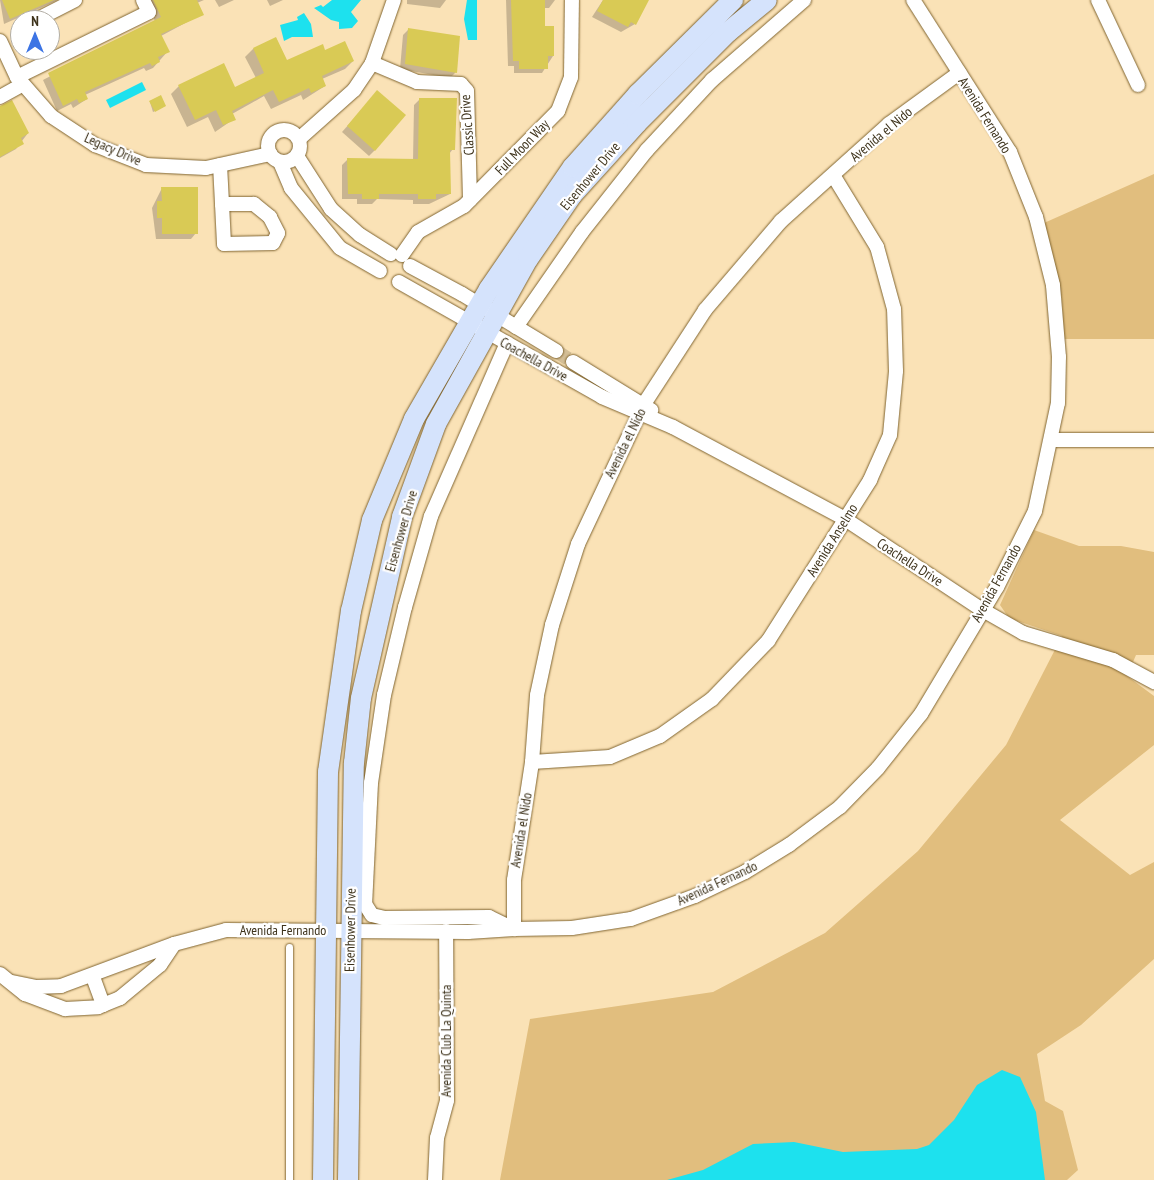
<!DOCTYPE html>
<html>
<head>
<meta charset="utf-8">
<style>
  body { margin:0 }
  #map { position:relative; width:1154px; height:1180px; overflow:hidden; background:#fae2b6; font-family:"PT Sans Narrow",sans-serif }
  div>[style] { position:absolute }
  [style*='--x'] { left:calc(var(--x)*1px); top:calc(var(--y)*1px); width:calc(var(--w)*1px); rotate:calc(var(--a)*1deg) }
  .green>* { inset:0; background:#e1be7e }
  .water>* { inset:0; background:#1de1ee }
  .shadow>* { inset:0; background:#0003 }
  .building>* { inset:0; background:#d9ca55 }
  .street-tunnel>* { height:14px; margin-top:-7px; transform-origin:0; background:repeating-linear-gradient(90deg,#d4bf97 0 14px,transparent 0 21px) }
  .roads { filter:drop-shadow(0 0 1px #806531) drop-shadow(0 0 1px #806531) }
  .lane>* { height:7px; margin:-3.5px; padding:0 3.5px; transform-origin:3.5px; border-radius:3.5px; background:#fff }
  .street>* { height:14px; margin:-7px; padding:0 7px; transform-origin:7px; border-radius:7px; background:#fff }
  .street>.ring { margin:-7px; padding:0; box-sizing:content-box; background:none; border:14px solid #fff; border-radius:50% }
  .secondary>* { height:20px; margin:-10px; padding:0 10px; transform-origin:10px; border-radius:10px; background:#d5e3fc }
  span { translate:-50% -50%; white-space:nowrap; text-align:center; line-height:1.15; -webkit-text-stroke:4.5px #fff; paint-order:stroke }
  .street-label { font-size:14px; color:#3e331c }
  .north { position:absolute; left:10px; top:10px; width:50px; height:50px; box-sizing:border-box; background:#fff; border:1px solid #b2ada4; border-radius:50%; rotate:0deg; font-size:14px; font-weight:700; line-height:20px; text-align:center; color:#3e331c }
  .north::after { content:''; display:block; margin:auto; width:18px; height:22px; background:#3c74e4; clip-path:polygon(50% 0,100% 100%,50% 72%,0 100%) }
</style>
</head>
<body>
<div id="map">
  <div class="green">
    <div style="clip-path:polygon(1154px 174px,1154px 339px,1064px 339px,1062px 299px,1044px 223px)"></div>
    <div style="clip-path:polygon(1034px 530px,1079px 546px,1121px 546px,1154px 552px,1154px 655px,1136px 655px,1127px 676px,1154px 696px,1154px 745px,1060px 820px,1130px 875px,1154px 862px,1154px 959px,1081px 1025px,1037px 1054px,1045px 1101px,1063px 1111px,1078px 1170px,1067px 1180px,500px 1180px,530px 1019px,713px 992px,825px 933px,918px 851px,1006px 745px,1062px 636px,1009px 618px,1000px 605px)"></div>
  </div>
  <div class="water">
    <div style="clip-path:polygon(332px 0,361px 0,351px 12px,358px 21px,352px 28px,339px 29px,339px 22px,331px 20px,314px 8px,321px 5px,323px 7px)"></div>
    <div style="clip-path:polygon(467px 0,477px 0,477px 40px,468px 40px,464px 19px)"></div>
    <div style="clip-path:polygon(304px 13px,311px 24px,313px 37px,292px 37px,284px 41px,280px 25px,298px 20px,297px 17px)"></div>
    <div style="clip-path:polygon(142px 82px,146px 90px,110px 108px,106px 100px)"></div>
    <div style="clip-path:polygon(1002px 1070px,1020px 1077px,1036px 1112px,1045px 1180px,667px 1180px,703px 1170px,753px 1144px,794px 1142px,843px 1152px,917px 1149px,929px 1145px,954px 1120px,977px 1085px)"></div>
  </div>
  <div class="shadow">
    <div style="clip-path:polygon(0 0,58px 0,4px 24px)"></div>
    <div style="clip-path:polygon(145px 0,204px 0,197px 3px,202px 14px,161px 36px,168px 51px,153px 68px,146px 71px,144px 68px,85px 95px,87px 99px,73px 108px,71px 104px,57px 111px,43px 80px,155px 21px)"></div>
    <div style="clip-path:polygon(215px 0,234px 0,219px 7px)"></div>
    <div style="clip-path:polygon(267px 0,283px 0,270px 6px)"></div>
    <div style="clip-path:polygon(407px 0,446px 0,440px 8px,407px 4px)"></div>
    <div style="clip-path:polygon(506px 0,555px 0,549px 8px,544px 8px,544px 27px,553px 56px,542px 73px,514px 73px,514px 66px,508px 66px)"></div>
    <div style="clip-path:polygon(603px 0,648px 0,635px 24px,621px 32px,592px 17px)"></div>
    <div style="clip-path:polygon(409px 29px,456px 72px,450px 78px,400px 69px,403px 35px)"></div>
    <div style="clip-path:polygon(276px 38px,287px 62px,325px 51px,353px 61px,345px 69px,322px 79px,325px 86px,303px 100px,301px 95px,271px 109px,264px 96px,232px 114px,234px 119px,215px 132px,208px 117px,187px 127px,171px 94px,179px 86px,235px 88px,256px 78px,245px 57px,253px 49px)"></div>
    <div style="clip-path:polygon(372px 98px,375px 150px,369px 156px,342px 132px)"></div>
    <div style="clip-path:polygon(420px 99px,453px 149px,449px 154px,450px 194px,429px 204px,413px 204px,413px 200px,377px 199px,372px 204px,357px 204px,357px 199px,342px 199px,342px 165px,348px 159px,413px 160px,414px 105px)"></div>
    <div style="clip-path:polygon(150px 102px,163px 107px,153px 112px)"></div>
    <div style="clip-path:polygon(0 108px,28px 133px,16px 149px,0 158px)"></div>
    <div style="clip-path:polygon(162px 188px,196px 233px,191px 239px,156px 239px,152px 208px)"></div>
  </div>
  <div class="building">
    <div style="clip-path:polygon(2px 0,54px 0,10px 19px)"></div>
    <div style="clip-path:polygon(153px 0,197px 0,204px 15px,161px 34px,170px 52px,158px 57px,160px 62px,152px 66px,150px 63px,85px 92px,88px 99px,79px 103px,77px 99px,63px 106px,48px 73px,161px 17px)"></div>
    <div style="clip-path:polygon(511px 0,545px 0,545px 26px,554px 26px,554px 56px,548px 56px,548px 69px,519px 69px,519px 61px,513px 61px)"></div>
    <div style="clip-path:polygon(603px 0,649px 0,636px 25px,631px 22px,628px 27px,597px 11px)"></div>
    <div style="clip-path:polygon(408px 28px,460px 36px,457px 73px,405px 64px)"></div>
    <div style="clip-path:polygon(276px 37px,287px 60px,323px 44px,325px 50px,345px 41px,354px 61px,322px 76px,326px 86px,311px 93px,309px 88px,279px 102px,273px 90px,232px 111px,236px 120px,223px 125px,216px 110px,195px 120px,178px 85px,224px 63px,235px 87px,264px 73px,253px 48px)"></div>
    <div style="clip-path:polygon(377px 90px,406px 115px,375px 151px,347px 126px)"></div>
    <div style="clip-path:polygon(161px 95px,166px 106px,155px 112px,149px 101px)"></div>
    <div style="clip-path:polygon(419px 98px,457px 98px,455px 150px,450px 150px,451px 194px,436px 194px,436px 199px,418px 199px,418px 194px,379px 194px,379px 199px,362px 199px,362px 194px,348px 194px,347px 158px,418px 159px)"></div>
    <div style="clip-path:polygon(12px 100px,29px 133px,21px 138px,24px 144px,0 157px,0 106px)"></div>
    <div style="clip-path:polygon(161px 187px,198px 187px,198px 234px,162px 234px,162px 218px,157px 218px,157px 201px,162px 201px)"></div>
  </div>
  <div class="street-tunnel">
    <div style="--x:556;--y:351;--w:20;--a:33"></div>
  </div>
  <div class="roads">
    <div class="lane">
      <div style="--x:289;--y:1180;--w:233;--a:-90"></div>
    </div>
    <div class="street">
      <div style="--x:1098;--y:0;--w:94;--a:64.8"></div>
      <div style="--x:36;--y:20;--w:44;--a:-27.1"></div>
      <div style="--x:0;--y:41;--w:40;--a:65"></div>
      <div style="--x:17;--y:77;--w:52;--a:48.9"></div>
      <div style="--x:51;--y:116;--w:53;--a:33.4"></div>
      <div style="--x:95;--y:145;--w:55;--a:21.4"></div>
      <div style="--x:146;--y:165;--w:60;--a:2.9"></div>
      <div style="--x:206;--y:168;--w:66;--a:-12.3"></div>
      <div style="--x:372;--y:63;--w:49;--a:22.9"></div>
      <div style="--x:417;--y:82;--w:44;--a:2.6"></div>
      <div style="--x:461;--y:84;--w:9;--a:49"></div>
      <div style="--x:467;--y:91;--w:109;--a:88.4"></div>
      <div style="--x:17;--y:77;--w:147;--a:-26.2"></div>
      <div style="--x:149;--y:12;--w:13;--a:-117"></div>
      <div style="--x:0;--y:97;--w:26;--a:-29"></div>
      <div class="ring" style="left:268px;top:130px;width:18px;height:18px"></div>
      <div style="--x:299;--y:139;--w:74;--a:-41.7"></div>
      <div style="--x:354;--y:90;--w:32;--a:-56"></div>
      <div style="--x:372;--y:63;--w:67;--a:-70.8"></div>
      <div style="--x:297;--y:156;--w:63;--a:57.3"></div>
      <div style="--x:331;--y:209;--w:39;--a:42"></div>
      <div style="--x:360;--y:235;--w:36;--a:32"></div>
      <div style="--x:280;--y:162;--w:28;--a:67"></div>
      <div style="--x:291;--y:188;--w:77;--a:50.8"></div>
      <div style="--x:340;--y:248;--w:46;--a:29.9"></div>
      <div style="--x:220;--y:165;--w:39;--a:87"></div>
      <div style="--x:222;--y:204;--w:40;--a:87.1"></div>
      <div style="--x:224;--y:244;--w:49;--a:-1.2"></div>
      <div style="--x:273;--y:243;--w:11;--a:-63"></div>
      <div style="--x:278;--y:233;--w:18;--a:-117"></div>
      <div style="--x:270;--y:217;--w:21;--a:-141"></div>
      <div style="--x:254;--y:204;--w:32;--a:180"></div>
      <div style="--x:402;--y:255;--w:28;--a:-55"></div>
      <div style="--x:418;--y:232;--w:53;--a:-29.5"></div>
      <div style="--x:464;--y:206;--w:134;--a:-45.3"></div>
      <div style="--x:558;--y:111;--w:36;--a:-69"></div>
      <div style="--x:571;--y:77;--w:77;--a:-89.3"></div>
      <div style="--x:410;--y:266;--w:59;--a:28.3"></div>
      <div style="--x:462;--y:294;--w:110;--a:31.2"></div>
      <div style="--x:399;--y:282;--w:233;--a:29.5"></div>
      <div style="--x:602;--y:397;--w:77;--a:22.9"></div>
      <div style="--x:673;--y:427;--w:195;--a:28.1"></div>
      <div style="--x:845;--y:519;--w:163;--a:33.5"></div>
      <div style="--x:981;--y:609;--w:48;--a:29.7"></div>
      <div style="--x:1023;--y:633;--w:94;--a:16.7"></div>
      <div style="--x:1113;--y:660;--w:47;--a:28.2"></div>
      <div style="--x:516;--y:327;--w:116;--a:-55.2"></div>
      <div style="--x:582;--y:232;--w:105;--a:-51.6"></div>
      <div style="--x:647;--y:150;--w:96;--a:-47.1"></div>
      <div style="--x:712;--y:80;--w:122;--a:-41"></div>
      <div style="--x:507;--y:343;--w:189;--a:113.7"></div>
      <div style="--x:431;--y:516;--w:95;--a:105.9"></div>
      <div style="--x:405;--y:607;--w:90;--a:103.4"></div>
      <div style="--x:384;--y:695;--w:89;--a:98.4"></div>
      <div style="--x:371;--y:783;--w:121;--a:92.8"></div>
      <div style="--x:365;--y:904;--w:13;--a:58"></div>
      <div style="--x:372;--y:915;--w:12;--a:14"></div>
      <div style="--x:384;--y:918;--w:105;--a:-0.5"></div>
      <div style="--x:489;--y:917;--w:28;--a:26"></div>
      <div style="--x:514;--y:929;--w:58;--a:-1"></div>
      <div style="--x:572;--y:928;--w:60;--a:-8.7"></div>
      <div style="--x:631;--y:919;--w:68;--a:-19.8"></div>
      <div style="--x:695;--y:896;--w:55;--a:-25.6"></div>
      <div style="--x:745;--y:872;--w:52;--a:-31.5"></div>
      <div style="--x:789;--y:845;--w:64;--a:-36.7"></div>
      <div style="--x:840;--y:807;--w:54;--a:-45.7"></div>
      <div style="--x:878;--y:768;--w:69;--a:-51.5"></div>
      <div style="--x:921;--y:714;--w:148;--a:-59.1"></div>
      <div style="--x:997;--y:587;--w:85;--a:-63.4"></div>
      <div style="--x:1035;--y:511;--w:110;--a:-78"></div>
      <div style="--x:1058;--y:403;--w:46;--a:-88.8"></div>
      <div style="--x:1059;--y:357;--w:72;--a:-94.8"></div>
      <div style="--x:1053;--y:285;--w:70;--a:-104"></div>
      <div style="--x:1036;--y:217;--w:70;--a:-111.8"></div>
      <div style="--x:1010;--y:152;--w:180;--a:-122.5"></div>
      <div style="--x:573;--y:362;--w:92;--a:31.6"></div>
      <div style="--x:1052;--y:440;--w:102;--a:0"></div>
      <div style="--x:532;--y:762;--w:78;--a:-3.7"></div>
      <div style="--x:610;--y:757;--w:54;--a:-22.8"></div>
      <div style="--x:660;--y:736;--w:64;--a:-35.4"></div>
      <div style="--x:712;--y:699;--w:81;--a:-46"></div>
      <div style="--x:768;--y:641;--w:191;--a:-57.6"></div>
      <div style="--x:870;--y:480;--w:49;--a:-66"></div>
      <div style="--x:890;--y:435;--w:64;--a:-84.6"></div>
      <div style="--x:896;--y:371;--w:62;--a:-91.8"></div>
      <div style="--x:894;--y:309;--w:64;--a:-105.3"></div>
      <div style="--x:877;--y:247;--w:84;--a:-121.4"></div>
      <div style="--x:0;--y:974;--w:32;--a:39"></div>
      <div style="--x:25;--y:994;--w:43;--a:20.6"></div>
      <div style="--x:65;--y:1009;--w:33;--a:-3"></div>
      <div style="--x:98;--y:1007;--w:24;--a:-22"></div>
      <div style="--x:120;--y:998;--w:52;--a:-39.5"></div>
      <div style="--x:160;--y:965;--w:25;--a:-56"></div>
      <div style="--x:93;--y:977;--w:30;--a:70"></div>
      <div style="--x:12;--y:982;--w:25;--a:12"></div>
      <div style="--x:36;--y:987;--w:25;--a:-2"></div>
      <div style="--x:61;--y:986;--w:121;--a:-20.4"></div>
      <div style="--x:174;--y:944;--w:54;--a:-15.1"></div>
      <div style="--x:226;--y:930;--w:242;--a:0.5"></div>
      <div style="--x:468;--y:932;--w:46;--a:-3.7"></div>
      <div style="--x:514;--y:929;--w:49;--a:-90"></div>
      <div style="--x:514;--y:880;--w:119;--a:-81.3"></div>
      <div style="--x:532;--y:762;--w:67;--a:-85.7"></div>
      <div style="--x:537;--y:695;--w:72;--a:-77.9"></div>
      <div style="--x:552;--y:625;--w:85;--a:-72.2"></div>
      <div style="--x:578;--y:544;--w:155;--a:-64.8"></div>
      <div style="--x:644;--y:404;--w:112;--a:-57"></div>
      <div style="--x:705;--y:310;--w:117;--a:-49.5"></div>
      <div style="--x:781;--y:221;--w:145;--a:-41.9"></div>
      <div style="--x:889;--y:124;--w:87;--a:-36.1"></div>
      <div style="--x:435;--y:1180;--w:42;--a:-87.3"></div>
      <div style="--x:437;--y:1138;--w:39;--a:-75"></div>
      <div style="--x:447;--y:1100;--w:169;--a:-90.3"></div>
    </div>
    <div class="secondary">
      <div style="--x:323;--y:1180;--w:408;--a:-89.3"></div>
      <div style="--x:328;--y:772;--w:163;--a:-81.9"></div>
      <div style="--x:351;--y:611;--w:93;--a:-77"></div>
      <div style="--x:372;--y:520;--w:109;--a:-67.4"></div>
      <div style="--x:414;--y:419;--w:150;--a:-60"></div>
      <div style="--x:489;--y:289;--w:148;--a:-55.5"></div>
      <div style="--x:573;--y:167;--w:98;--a:-48.3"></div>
      <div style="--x:638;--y:94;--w:134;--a:-44.7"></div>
      <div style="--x:348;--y:1180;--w:417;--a:-89.2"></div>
      <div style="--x:354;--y:763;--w:65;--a:-83.9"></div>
      <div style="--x:361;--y:698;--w:186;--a:-77.2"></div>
      <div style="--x:402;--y:517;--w:99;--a:-69.9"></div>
      <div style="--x:436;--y:424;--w:189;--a:-60.9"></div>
      <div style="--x:528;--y:259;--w:78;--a:-55.5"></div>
      <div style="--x:572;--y:195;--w:97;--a:-47.9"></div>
      <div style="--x:637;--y:123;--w:129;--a:-45"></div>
      <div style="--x:728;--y:32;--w:50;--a:-39.4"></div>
    </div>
  </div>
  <div class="street-label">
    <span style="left:985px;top:115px;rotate:58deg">Avenida Fernando</span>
    <span style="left:467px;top:125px;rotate:-94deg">Classic Drive</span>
    <span style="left:881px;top:134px;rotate:-40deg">Avenida el Nido</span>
    <span style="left:522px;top:147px;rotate:-46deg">Full Moon Way</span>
    <span style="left:113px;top:149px;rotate:24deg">Legacy Drive</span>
    <span style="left:590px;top:176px;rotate:-50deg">Eisenhower Drive</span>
    <span style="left:534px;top:359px;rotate:29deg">Coachella Drive</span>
    <span style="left:625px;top:443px;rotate:-64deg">Avenida el Nido</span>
    <span style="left:401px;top:531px;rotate:-74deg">Eisenhower Drive</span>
    <span style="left:832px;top:540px;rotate:-58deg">Avenida Anselmo</span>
    <span style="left:910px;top:562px;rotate:33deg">Coachella Drive</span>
    <span style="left:996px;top:583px;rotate:-61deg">Avenida Fernando</span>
    <span style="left:521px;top:830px;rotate:-81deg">Avenida el Nido</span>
    <span style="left:717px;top:883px;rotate:-25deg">Avenida Fernando</span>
    <span style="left:283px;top:930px">Avenida Fernando</span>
    <span style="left:350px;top:930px;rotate:-89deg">Eisenhower Drive</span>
    <span style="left:446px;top:1041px;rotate:-90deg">Avenida Club La Quinta</span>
  </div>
  <div class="north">N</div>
</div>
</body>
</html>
